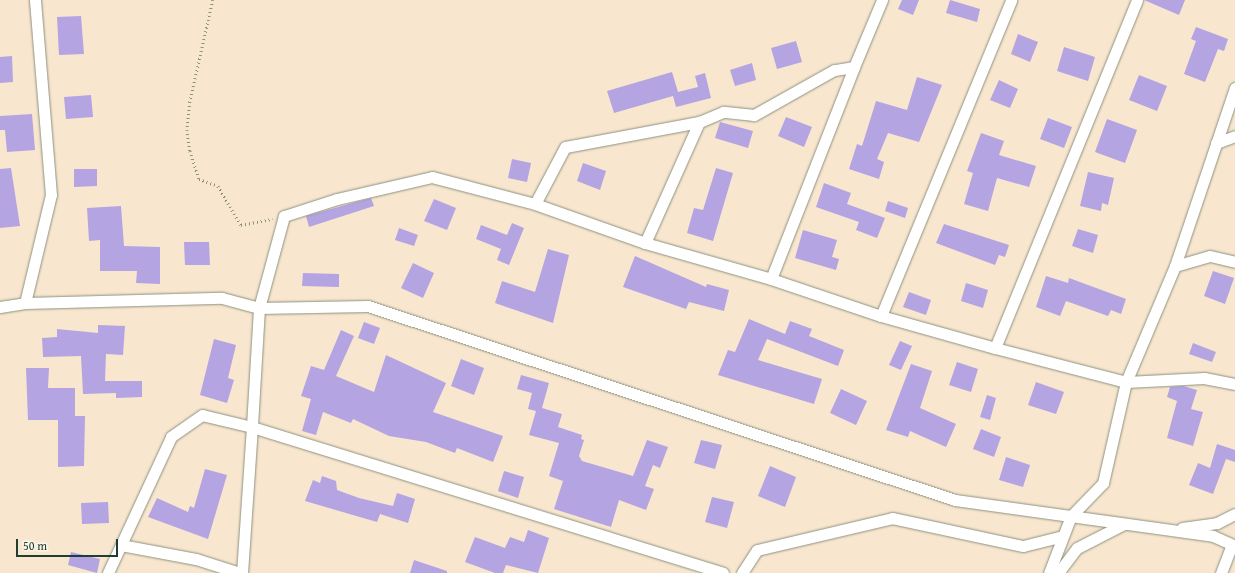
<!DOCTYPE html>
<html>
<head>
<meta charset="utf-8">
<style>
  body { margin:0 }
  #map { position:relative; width:1235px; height:573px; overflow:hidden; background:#f8e6ce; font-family:"Gentium Book Plus",serif }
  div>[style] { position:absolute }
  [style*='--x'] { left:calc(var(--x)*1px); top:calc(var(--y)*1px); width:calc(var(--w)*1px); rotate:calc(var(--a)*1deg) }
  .building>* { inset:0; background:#b4a4e2 }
  .path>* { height:2.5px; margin-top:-1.25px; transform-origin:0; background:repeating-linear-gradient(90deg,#8c9281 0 1px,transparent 0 4px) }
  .roads { filter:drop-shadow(0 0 1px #8c9281) drop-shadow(0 0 1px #8c9281) }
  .street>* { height:11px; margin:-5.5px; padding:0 5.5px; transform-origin:5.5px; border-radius:5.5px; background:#fff }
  span { translate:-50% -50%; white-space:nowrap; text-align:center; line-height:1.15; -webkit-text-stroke:3.5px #fcf5e5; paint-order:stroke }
  .scale { position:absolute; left:16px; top:539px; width:102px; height:18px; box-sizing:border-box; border:2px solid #1f3d34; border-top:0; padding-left:5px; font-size:12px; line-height:14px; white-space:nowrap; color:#1f3d34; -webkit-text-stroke:3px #fcf5e5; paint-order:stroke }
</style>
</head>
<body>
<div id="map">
  <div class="building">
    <div style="clip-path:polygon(902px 0,919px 0,913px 15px,898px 9px)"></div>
    <div style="clip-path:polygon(950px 0,980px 9px,977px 22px,946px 13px)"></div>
    <div style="clip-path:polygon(1144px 0,1185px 0,1179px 15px)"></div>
    <div style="clip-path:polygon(81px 16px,84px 54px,59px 55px,57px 17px)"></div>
    <div style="clip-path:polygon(1196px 27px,1228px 39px,1224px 51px,1218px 49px,1205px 82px,1184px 74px,1196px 41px,1191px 39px)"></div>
    <div style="clip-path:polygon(1018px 34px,1038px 42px,1030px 62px,1011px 54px)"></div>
    <div style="clip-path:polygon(796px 41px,802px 62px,777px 69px,771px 48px)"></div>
    <div style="clip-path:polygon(1064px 47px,1095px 57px,1088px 81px,1057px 71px)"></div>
    <div style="clip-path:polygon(12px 56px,13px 82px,0 83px,0 57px)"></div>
    <div style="clip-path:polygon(752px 63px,756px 80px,735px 86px,730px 70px)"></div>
    <div style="clip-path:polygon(672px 72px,678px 92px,698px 87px,695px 76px,705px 73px,711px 98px,676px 107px,673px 96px,614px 113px,607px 91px)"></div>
    <div style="clip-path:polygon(1139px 75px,1167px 86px,1157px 111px,1129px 100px)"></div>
    <div style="clip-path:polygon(917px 77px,942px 85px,919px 142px,888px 133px,877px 159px,884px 162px,879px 179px,849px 169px,857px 144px,862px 146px,876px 101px,907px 110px)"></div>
    <div style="clip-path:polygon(999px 80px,1018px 89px,1010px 108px,990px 100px)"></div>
    <div style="clip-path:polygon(91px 95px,93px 117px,66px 119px,64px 97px)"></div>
    <div style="clip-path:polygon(32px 114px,35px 150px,7px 152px,5px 130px,0 130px,0 116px)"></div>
    <div style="clip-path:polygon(786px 117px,812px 127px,804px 147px,778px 136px)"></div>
    <div style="clip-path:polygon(1048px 118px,1072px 127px,1064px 148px,1040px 139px)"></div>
    <div style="clip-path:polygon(1107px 119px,1137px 130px,1125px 163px,1095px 152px)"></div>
    <div style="clip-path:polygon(720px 122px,753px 131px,748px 148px,715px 138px)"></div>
    <div style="clip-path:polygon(981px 133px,1004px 141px,999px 155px,1036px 166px,1029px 187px,997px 178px,988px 211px,964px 204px,973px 173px,967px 171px)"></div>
    <div style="clip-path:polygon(512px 159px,531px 163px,527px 182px,508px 178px)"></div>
    <div style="clip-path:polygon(583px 163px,606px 171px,600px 190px,577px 181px)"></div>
    <div style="clip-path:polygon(11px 168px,20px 226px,0 228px,0 169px)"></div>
    <div style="clip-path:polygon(716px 168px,733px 173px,713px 241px,687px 233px,694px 208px,703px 210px)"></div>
    <div style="clip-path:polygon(74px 169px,97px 169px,97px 186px,74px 187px)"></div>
    <div style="clip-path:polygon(1088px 172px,1114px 178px,1108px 205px,1102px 203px,1101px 211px,1080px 206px)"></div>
    <div style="clip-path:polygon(824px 183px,851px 193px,847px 204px,885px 218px,877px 238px,856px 230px,859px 222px,816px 207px)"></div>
    <div style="clip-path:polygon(371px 198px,374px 206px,309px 227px,306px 216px)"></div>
    <div style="clip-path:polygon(434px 199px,456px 208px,447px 230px,424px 221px)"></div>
    <div style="clip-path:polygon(888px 201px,908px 208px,905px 218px,885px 211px)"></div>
    <div style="clip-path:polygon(121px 206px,124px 246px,160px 247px,160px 284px,136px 283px,137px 271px,100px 271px,100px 240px,89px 241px,87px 208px)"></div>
    <div style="clip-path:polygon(512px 223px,524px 228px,509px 265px,497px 260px,501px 249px,476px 239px,481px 225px,507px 235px)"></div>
    <div style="clip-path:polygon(944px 224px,1009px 245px,1005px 257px,999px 255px,995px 265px,936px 243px)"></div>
    <div style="clip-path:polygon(399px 228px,418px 235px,414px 246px,395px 240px)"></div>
    <div style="clip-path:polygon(1078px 229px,1098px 235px,1093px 253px,1072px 246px)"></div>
    <div style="clip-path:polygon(803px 230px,837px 240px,832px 257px,839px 259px,836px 270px,795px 258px)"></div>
    <div style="clip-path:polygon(184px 242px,209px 242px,210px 265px,185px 265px)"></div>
    <div style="clip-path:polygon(548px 249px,569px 255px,553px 323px,495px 303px,502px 281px,535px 292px)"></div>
    <div style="clip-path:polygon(635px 256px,706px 287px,707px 284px,729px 290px,724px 311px,689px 302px,686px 309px,623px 287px)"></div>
    <div style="clip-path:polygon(413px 263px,434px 273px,423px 298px,401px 288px)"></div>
    <div style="clip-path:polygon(1213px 271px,1234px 278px,1225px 304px,1204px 296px)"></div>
    <div style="clip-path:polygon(303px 273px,339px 274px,339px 287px,302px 286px)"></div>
    <div style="clip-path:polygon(1046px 276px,1068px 283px,1069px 278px,1126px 299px,1121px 314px,1111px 310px,1108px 316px,1066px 301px,1060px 316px,1036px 307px)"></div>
    <div style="clip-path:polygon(966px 283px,988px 290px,983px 308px,961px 301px)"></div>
    <div style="clip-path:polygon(909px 292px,931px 300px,926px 315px,903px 307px)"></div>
    <div style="clip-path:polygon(749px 319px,785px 334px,790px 321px,812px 329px,809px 336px,844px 350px,838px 366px,767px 339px,758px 360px,822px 379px,814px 404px,718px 375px,728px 350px,735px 352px)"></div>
    <div style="clip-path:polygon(364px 322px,380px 328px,374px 344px,358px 338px)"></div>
    <div style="clip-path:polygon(98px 325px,125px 326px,123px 355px,106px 354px,105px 381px,142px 381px,142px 397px,116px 398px,116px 393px,83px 394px,81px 356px,43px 357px,42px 338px,57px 337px,57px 329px,98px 333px)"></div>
    <div style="clip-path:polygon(341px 330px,354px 336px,336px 376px,374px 392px,386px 355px,446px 383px,433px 412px,503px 436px,493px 462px,457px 448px,455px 453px,426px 442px,389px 436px,353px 419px,351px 423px,323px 412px,316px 435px,302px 431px,311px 399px,301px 396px,311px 366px,324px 370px)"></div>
    <div style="clip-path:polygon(214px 339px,236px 345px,228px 378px,234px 380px,227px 403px,200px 395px)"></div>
    <div style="clip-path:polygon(900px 341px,912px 346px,901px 370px,889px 365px)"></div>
    <div style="clip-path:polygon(1193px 343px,1216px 352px,1212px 362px,1189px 354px)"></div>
    <div style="clip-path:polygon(461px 359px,484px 368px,474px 395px,451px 386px)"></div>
    <div style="clip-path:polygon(957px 362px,978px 369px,971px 392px,949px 385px)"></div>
    <div style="clip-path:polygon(911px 364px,932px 371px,920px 408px,956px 424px,946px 447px,910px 431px,908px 437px,886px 430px)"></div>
    <div style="clip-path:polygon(26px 368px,49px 368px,48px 388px,75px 388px,75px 416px,85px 416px,84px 466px,58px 467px,58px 420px,28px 420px)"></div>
    <div style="clip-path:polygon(521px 375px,549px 383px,542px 408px,562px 414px,558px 427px,582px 435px,581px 439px,584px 440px,579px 456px,582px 461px,633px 476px,647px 440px,668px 447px,660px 468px,653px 465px,645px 486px,654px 489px,646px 510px,619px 500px,611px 527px,554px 509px,563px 481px,549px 476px,559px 443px,529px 435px,536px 411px,528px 409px,532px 393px,517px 389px)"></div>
    <div style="clip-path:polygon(1036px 382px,1064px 392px,1056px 414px,1028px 405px)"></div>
    <div style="clip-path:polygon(1183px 386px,1197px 390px,1191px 409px,1203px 412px,1193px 446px,1167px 438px,1177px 401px,1167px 397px,1170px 387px)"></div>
    <div style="clip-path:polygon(841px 389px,867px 401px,856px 425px,830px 413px)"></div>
    <div style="clip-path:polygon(987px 395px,996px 398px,990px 420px,980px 417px)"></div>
    <div style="clip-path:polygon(981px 429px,1001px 437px,994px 457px,973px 449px)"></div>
    <div style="clip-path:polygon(701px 440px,722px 445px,715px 469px,694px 463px)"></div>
    <div style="clip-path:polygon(1217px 444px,1235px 450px,1235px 462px,1226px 459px,1213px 494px,1189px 485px,1198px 463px,1210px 468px)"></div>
    <div style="clip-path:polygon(1006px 457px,1030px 465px,1023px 487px,999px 480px)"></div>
    <div style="clip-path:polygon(770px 466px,796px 477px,785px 507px,758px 496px)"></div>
    <div style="clip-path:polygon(205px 469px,227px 475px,208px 539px,148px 517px,157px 498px,188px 512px,190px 506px,194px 508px)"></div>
    <div style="clip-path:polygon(504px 471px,524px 477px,518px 498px,498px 491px)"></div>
    <div style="clip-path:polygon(322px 476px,336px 481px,337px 490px,359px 498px,393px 506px,397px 493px,415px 499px,408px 523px,380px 514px,377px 522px,305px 501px,313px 480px,320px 483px)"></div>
    <div style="clip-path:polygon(712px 497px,734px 502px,727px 528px,705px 522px)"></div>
    <div style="clip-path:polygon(108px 502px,109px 523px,82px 524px,81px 503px)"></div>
    <div style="clip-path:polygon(528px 530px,549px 538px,538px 573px,506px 565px,503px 573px,495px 573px,465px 562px,475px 537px,505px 548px,510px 537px,524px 542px)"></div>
    <div style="clip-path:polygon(71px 552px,100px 559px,97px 573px,68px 565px)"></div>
    <div style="clip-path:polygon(414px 560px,447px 571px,447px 573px,410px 573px)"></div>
  </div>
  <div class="path">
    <div style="--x:213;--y:0;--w:105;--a:102.7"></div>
    <div style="--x:190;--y:102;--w:28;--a:96"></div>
    <div style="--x:187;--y:130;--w:21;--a:82"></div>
    <div style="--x:190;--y:151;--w:29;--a:72"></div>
    <div style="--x:199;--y:179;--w:20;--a:20"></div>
    <div style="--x:218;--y:186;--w:45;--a:59.5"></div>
    <div style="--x:241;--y:225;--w:32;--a:-11"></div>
  </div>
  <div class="roads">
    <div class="street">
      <div style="--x:882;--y:0;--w:73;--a:112.7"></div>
      <div style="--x:854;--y:67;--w:20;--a:171"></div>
      <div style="--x:834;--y:70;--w:92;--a:150.6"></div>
      <div style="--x:754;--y:115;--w:31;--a:-174"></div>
      <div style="--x:723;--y:112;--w:26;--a:157"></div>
      <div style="--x:699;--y:122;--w:136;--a:169.4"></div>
      <div style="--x:565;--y:147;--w:64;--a:117.8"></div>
      <div style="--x:535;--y:204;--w:106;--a:-165.3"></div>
      <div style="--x:432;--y:177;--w:98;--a:167"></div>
      <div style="--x:337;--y:199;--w:56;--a:162.2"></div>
      <div style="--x:284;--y:216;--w:95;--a:105.2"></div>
      <div style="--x:259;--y:308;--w:109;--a:-1.1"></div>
      <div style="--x:368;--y:306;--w:618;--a:18.29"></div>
      <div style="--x:955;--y:500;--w:260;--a:7.9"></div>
      <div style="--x:1213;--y:536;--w:24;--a:24"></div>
      <div style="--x:1216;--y:143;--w:20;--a:-20"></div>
      <div style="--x:535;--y:204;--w:117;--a:19.5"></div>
      <div style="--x:645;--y:243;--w:133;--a:-65.9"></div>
      <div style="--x:645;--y:243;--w:131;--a:15.9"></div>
      <div style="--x:771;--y:279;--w:228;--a:-68.6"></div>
      <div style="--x:1175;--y:266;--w:188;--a:-71.4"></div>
      <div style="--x:771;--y:279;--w:116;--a:18.6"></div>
      <div style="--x:881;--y:316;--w:118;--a:15.7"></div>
      <div style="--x:995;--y:348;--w:376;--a:-67.8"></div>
      <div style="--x:25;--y:303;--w:111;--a:-76.5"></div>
      <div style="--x:51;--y:195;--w:196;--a:-94.7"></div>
      <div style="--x:0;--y:307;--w:25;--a:-9"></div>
      <div style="--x:25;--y:303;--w:197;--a:-1.5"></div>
      <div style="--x:222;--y:298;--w:38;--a:15"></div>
      <div style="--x:259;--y:308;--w:119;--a:93.4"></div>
      <div style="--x:252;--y:427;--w:51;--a:-166.5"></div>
      <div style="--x:202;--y:415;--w:38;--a:145"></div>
      <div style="--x:171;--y:437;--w:150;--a:114.9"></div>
      <div style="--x:881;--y:316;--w:342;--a:-67.6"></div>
      <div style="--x:995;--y:348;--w:135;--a:14.5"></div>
      <div style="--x:1126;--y:382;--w:78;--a:-2.9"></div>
      <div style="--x:1204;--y:378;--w:32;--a:11"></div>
      <div style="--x:1182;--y:528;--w:35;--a:-8"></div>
      <div style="--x:1217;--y:523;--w:20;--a:-27"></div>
      <div style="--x:121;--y:545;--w:76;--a:10.6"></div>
      <div style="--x:196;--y:559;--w:46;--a:17.7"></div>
      <div style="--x:242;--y:573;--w:146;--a:-86.1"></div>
      <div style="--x:252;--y:427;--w:493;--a:17.2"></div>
      <div style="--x:742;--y:573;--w:27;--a:-57"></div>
      <div style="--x:757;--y:550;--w:139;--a:-13.3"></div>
      <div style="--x:892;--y:518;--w:134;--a:12.1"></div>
      <div style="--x:1023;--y:546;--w:41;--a:-14"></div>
      <div style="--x:1049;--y:573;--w:61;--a:-68.9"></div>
      <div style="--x:1071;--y:516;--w:46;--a:-45.9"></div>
      <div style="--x:1103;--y:483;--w:104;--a:-77.2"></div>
      <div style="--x:1126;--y:382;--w:126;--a:-67.1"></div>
      <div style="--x:1175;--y:266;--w:36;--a:-16"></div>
      <div style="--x:1210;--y:256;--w:26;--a:13"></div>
      <div style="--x:1058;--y:573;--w:31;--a:-53"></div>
      <div style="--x:1077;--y:548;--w:53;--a:-27.1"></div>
      <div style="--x:1221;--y:573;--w:30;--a:-69"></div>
    </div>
  </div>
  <div class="scale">50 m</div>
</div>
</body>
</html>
